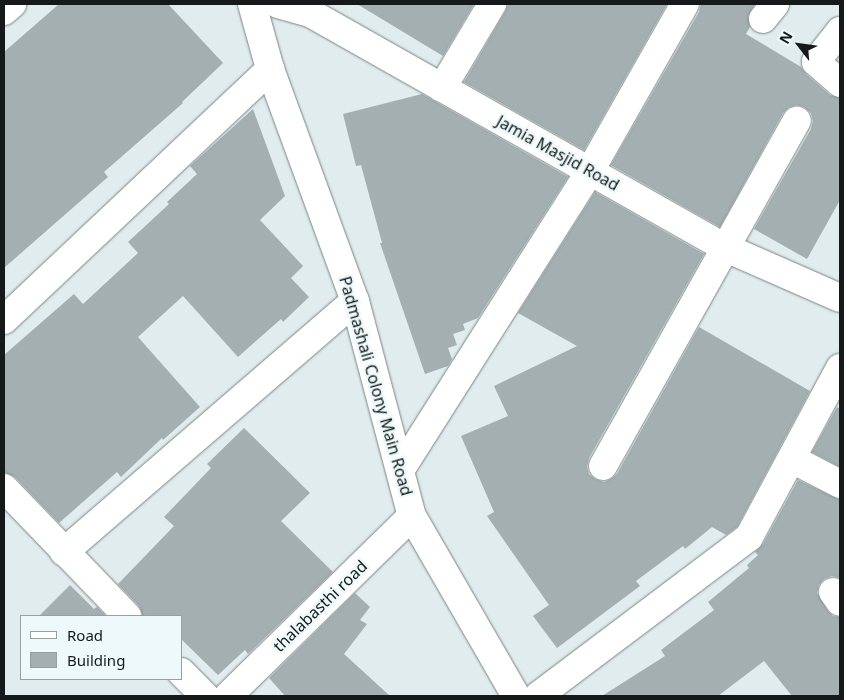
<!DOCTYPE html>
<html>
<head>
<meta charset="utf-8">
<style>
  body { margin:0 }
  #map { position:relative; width:844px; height:700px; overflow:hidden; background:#e0eced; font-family:"Noto Sans",sans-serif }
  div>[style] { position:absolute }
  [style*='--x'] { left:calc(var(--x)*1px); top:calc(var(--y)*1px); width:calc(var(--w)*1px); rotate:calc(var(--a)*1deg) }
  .building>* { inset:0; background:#a3afb0 }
  .roads { filter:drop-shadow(0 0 1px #7a8486) drop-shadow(0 0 1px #7a8486) }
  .street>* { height:28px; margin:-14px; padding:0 14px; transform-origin:14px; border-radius:14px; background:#fff }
  .secondary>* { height:28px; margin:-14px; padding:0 14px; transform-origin:14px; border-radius:14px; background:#fff }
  span { translate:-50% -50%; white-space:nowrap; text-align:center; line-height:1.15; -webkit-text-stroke:5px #edf9fb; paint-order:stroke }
  .street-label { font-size:16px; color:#151919 }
  .frame { position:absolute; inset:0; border:5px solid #151919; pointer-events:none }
  .legend { position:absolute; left:20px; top:615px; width:162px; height:65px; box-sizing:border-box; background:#edf9fb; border:1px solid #979fa1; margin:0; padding:6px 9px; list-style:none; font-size:15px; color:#151919 }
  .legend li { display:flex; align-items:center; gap:10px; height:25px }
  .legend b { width:25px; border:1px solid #979fa1 }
  .north { position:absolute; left:774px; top:20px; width:50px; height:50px; -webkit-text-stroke:4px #edf9fb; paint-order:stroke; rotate:300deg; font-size:14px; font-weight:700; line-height:20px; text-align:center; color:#151919 }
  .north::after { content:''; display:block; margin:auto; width:18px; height:22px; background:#151919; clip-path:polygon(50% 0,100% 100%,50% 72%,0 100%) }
</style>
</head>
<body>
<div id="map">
  <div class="building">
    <div style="clip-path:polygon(59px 4px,168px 4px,223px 63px,182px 102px,183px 103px,104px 172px,108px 177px,4px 268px,4px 52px)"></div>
    <div style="clip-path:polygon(357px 4px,474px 4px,443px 56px)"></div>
    <div style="clip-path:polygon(508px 4px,667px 4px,584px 150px,464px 82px,505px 12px)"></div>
    <div style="clip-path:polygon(701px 4px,755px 4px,748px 16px,750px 27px,746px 34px,801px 67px,806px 74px,830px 95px,840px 98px,840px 200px,807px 259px,754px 229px,811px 129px,813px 121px,811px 113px,804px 107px,797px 105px,789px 107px,783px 113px,720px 227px,611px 165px,699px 12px)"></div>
    <div style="clip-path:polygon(422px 94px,568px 177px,478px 318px,463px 324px,465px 330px,453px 334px,457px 345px,448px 348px,452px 359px,448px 366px,425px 374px,380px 243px,382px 243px,361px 165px,356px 166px,343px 114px)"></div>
    <div style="clip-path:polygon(253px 109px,285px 196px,260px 220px,303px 266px,291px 278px,309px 297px,283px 322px,281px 319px,238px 357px,183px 296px,138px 337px,200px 407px,163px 440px,162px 438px,121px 477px,117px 472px,59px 523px,15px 477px,4px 473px,4px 355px,74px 294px,83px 304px,138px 253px,128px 242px,169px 204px,167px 202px,197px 174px,190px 166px)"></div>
    <div style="clip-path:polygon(595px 192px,704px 254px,589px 458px,587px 467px,589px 474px,595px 479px,604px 482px,611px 479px,617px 474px,699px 327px,810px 391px,737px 527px,726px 535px,712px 527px,685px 549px,683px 546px,636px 581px,640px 586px,557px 648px,533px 616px,549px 605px,487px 516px,494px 512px,461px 436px,508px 416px,494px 386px,577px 346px,518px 313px)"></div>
    <div style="clip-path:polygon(837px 407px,840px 409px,840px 467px,812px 452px)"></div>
    <div style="clip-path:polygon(244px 428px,310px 493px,281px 521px,333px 572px,248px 654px,245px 650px,218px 675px,181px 639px,181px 616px,142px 616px,139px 606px,118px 584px,174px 526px,164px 517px,211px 468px,207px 464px)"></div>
    <div style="clip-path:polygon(798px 480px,840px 500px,840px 578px,832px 576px,824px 579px,819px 585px,817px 593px,828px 611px,833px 616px,840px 617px,840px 696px,792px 696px,764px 661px,718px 696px,602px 696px,665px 656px,661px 650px,714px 610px,708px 602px,749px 568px,747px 565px,758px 555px,755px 552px,763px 544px)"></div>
    <div style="clip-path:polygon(70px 585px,94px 609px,97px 607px,106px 616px,39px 616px)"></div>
    <div style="clip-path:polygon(355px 593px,370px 607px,360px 620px,367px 624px,344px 654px,390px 696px,285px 696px,269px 678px)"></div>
  </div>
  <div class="roads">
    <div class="street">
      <div style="--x:278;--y:4;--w:35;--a:16"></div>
      <div style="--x:312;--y:14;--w:476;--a:29.5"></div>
      <div style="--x:726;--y:248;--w:124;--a:23.7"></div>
      <div style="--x:4;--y:11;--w:11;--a:-41"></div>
      <div style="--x:763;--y:19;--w:19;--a:-51"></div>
      <div style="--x:840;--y:31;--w:39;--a:128"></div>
      <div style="--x:816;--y:62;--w:32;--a:41"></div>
      <div style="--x:442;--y:88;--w:98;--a:-59.2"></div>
      <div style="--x:4;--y:320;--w:366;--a:-43.3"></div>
      <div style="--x:792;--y:459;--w:54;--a:27.5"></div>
      <div style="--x:603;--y:466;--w:396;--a:-60.7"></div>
      <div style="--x:401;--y:469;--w:353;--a:-57.6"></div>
      <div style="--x:590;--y:171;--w:192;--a:-60.4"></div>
      <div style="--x:4;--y:488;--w:178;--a:46.1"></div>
      <div style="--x:64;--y:552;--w:384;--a:-40.8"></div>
      <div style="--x:833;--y:592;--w:12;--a:55"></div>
      <div style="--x:181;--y:672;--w:34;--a:45"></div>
      <div style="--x:228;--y:696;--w:257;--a:-44.4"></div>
      <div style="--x:538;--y:696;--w:264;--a:-37"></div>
      <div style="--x:749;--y:537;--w:192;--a:-61.7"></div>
    </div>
    <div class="secondary">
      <div style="--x:252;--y:4;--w:67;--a:74.5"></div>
      <div style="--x:270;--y:69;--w:247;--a:69.9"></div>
      <div style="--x:355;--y:301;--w:222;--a:75.2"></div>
      <div style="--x:412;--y:516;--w:208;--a:60"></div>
    </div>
  </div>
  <div class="street-label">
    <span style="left:558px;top:153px;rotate:29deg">Jamia Masjid Road</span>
    <span style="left:376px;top:386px;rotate:74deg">Padmashali Colony Main Road</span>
    <span style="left:320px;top:606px;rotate:-44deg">thalabasthi road</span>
  </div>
  <div class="frame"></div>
  <ul class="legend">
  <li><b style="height:6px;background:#fff"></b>Road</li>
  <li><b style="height:14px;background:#a3afb0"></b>Building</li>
  </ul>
  <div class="north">N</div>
</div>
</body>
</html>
